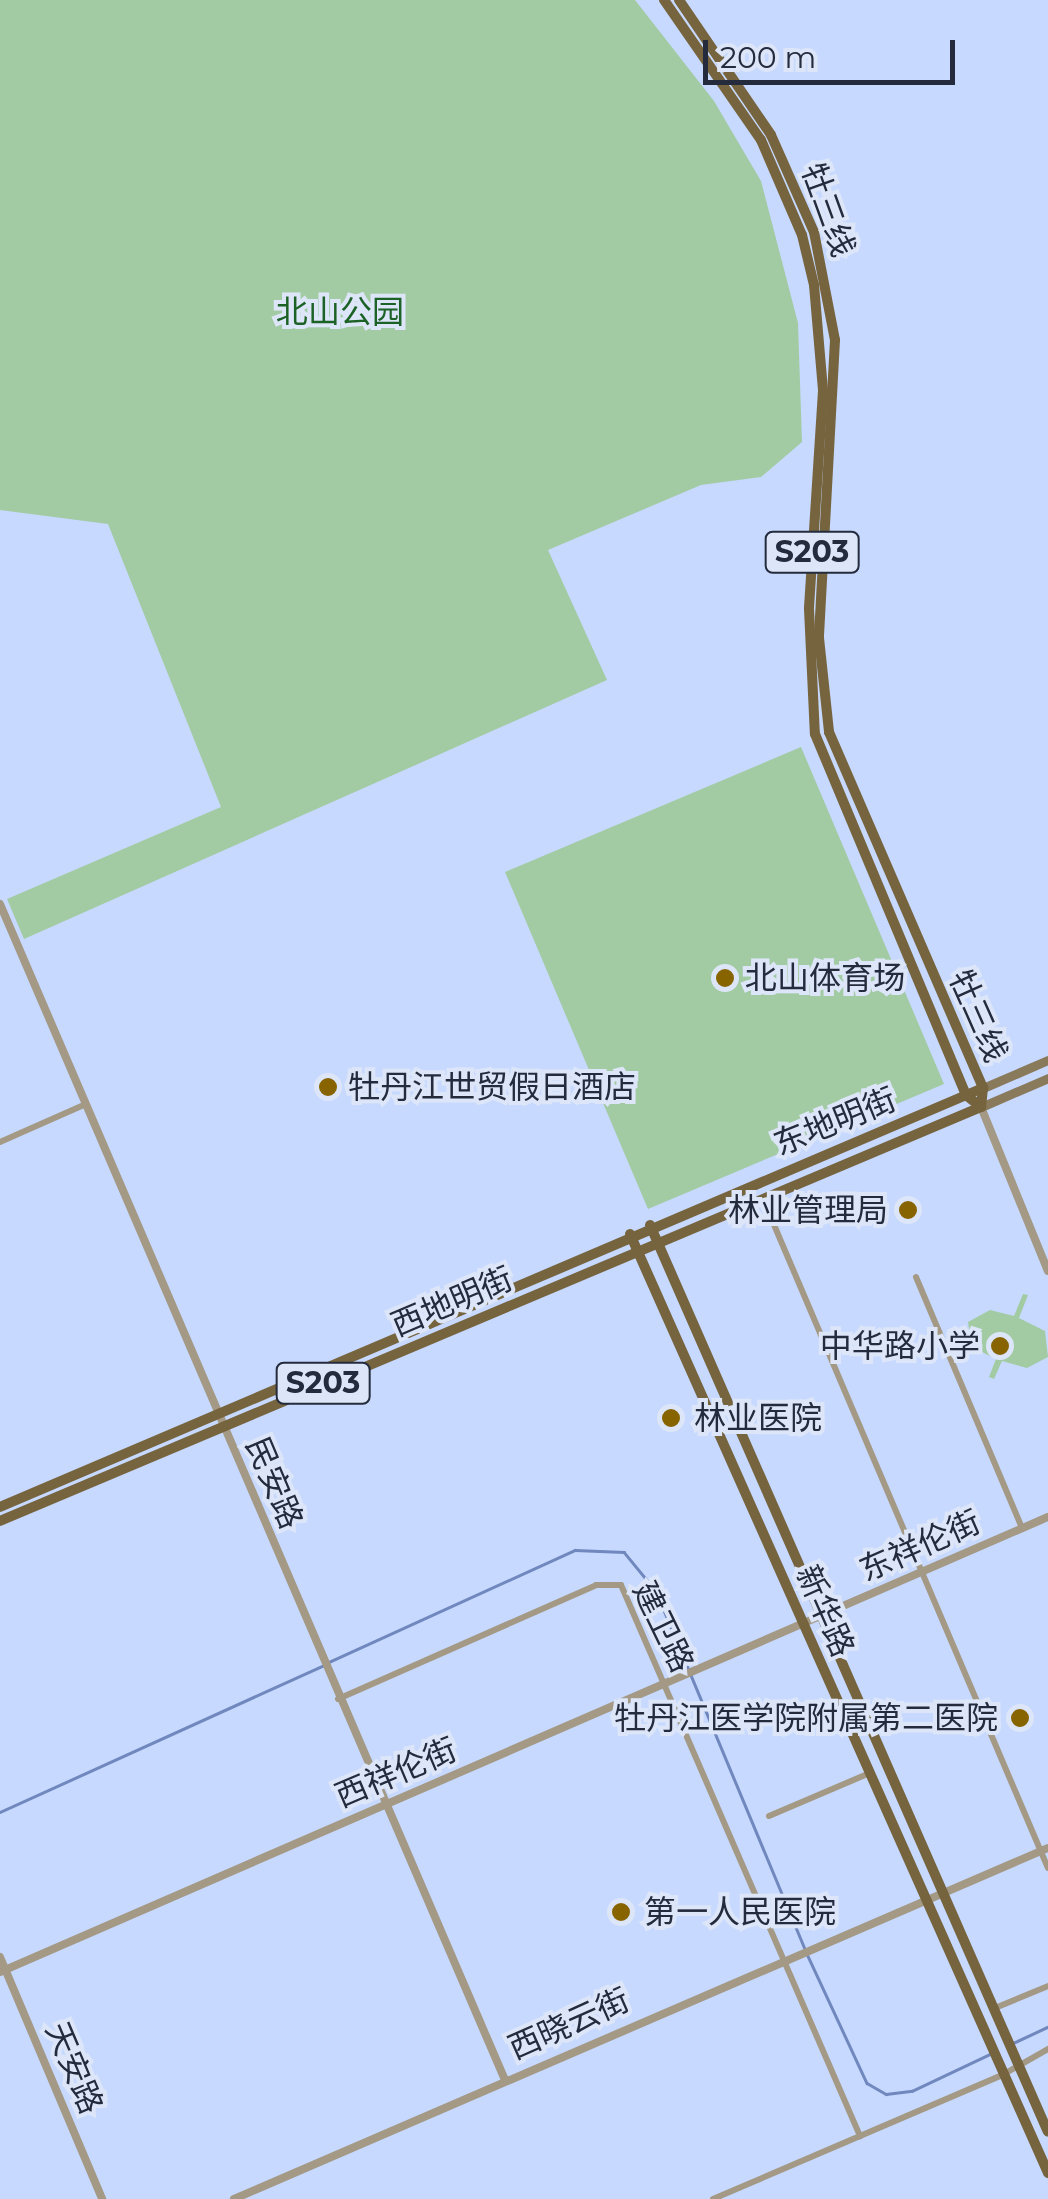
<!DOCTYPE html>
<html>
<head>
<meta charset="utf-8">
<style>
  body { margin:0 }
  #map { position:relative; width:1048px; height:2199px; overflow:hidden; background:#c7d9fe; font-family:Montserrat,"Noto Sans SC",sans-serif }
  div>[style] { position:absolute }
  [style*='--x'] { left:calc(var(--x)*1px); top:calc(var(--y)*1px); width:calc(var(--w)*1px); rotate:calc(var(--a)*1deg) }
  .green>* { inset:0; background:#a2cba3 }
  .stream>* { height:2.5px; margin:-1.25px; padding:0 1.25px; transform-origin:1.25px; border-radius:1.25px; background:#7088bd }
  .minor>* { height:6px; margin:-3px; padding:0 3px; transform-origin:3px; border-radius:3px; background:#a39985 }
  .tertiary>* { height:8px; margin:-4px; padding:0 4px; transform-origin:4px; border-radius:4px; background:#a39985 }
  .secondary>* { height:9px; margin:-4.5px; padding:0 4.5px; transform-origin:4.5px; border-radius:4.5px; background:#897a5c }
  .primary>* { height:10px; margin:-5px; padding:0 5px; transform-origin:5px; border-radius:5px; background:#76643e }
  .dots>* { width:28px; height:28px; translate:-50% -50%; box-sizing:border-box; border:5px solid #dde6f9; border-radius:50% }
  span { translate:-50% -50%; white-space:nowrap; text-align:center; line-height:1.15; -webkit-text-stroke:8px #dde6f9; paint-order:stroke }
  .shield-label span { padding:2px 8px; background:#dde6f9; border:2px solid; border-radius:8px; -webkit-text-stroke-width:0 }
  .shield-label { font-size:30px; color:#232b3d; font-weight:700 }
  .street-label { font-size:32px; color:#232b3d }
  .park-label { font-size:32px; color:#1c6125 }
  .poi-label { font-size:32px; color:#232b3d }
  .left { translate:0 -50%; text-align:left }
  .right { translate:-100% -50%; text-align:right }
  .scale { position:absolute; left:703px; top:40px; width:252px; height:45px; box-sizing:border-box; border:5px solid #232b3d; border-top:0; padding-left:12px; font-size:30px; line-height:35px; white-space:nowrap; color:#232b3d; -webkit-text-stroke:8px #dde6f9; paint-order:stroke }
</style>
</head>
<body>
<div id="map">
  <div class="green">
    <div style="clip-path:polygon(0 0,635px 0,714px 101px,761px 181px,798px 323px,802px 442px,761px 477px,701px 485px,548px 550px,607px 680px,24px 939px,7px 899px,221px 807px,108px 524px,0 510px)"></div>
    <div style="clip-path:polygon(801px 747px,944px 1084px,648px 1209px,505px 872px)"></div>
    <div style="clip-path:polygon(1023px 1294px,1028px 1295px,1019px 1318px,1045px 1331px,1048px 1357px,1027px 1368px,1002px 1361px,994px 1379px,989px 1377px,996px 1359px,972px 1347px,968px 1322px,990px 1310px,1014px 1316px)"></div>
  </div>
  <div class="stream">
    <div style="--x:329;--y:1662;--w:270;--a:-24.5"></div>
    <div style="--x:575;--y:1550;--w:49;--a:2.3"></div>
    <div style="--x:624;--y:1552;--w:50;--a:50.6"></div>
    <div style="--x:656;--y:1591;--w:388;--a:67.4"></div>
    <div style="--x:0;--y:1812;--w:354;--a:-24.4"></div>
    <div style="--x:808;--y:1956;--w:140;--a:65.1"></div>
    <div style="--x:867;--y:2083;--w:22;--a:30"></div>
    <div style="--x:886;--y:2094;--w:26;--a:-7"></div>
    <div style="--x:912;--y:2091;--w:89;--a:-25.4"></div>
    <div style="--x:1013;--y:2043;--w:38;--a:-25"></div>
  </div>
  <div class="minor">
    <div style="--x:0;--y:1142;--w:94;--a:-23.8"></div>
    <div style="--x:763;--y:1199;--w:727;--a:66.93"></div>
    <div style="--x:916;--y:1277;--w:272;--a:67.1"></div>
    <div style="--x:338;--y:1699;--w:282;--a:-23.8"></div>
    <div style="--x:596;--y:1585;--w:25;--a:0"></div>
    <div style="--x:621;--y:1585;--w:601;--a:66.55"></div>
    <div style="--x:769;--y:1816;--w:110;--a:-23.1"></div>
    <div style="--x:995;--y:2008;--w:57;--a:-22.5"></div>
    <div style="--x:713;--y:2199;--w:317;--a:-23.2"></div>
    <div style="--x:1004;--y:2074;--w:51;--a:-29.6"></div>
  </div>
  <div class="tertiary">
    <div style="--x:0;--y:904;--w:1280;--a:66.76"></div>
    <div style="--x:981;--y:1107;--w:177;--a:67.8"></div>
    <div style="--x:0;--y:1957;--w:263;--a:67.1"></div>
    <div style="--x:0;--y:1972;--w:1143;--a:-23.47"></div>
    <div style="--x:234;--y:2199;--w:886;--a:-23.33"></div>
  </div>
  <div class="secondary">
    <div style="--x:983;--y:1088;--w:71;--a:-23.3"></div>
    <div style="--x:981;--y:1107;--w:73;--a:-23.4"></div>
  </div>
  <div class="primary">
    <div style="--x:664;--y:0;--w:170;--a:55.3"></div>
    <div style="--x:761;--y:140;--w:103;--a:66.7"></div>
    <div style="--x:802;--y:235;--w:51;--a:76.5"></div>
    <div style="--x:814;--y:285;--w:106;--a:85.1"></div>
    <div style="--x:823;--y:391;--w:218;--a:93.7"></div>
    <div style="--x:809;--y:609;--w:125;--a:87.3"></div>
    <div style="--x:815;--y:734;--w:391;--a:67.3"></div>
    <div style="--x:966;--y:1095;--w:19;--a:39"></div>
    <div style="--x:679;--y:0;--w:163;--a:55.7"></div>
    <div style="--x:771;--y:135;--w:106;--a:66.1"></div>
    <div style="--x:814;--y:232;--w:110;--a:79"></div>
    <div style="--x:835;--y:340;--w:298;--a:93.1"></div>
    <div style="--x:819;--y:638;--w:95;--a:83.9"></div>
    <div style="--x:829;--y:732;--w:388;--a:66.6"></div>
    <div style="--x:983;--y:1088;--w:19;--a:96"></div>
    <div style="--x:650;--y:1225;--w:990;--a:66.31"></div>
    <div style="--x:630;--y:1234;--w:1028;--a:66"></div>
    <div style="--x:0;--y:1507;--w:1069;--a:-23.09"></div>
    <div style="--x:0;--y:1521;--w:1065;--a:-22.88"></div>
  </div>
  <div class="dots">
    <div style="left:725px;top:978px;background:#876400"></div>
    <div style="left:328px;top:1087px;background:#876400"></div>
    <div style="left:908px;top:1210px;background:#876400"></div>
    <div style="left:1000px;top:1346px;background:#876400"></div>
    <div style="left:671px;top:1418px;background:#876400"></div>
    <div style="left:1020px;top:1718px;background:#876400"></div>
    <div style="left:621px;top:1912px;background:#876400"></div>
  </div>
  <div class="shield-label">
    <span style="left:812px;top:552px">S203</span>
    <span style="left:323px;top:1383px">S203</span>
  </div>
  <div class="street-label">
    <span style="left:828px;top:210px;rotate:70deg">牡三线</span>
    <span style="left:978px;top:1016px;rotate:66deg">牡三线</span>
    <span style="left:835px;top:1122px;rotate:-22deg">东地明街</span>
    <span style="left:452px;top:1302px;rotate:-23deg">西地明街</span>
    <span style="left:274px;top:1483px;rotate:67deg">民安路</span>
    <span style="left:920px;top:1546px;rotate:-24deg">东祥伦街</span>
    <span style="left:825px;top:1611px;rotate:66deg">新华路</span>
    <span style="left:663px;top:1627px;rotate:64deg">建卫路</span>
    <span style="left:396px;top:1773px;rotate:-23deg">西祥伦街</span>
    <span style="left:569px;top:2024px;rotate:-24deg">西晓云街</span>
    <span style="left:74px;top:2068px;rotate:67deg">天安路</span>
  </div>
  <div class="park-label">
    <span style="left:340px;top:312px">北山公园</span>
  </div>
  <div class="poi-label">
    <span class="left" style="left:745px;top:978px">北山体育场</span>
    <span class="left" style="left:348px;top:1087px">牡丹江世贸假日酒店</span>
    <span class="right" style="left:888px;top:1210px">林业管理局</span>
    <span class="right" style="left:980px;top:1346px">中华路小学</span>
    <span class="left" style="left:694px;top:1418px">林业医院</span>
    <span class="right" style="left:998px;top:1718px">牡丹江医学院附属第二医院</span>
    <span class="left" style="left:644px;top:1912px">第一人民医院</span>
  </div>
  <div class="scale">200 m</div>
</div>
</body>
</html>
